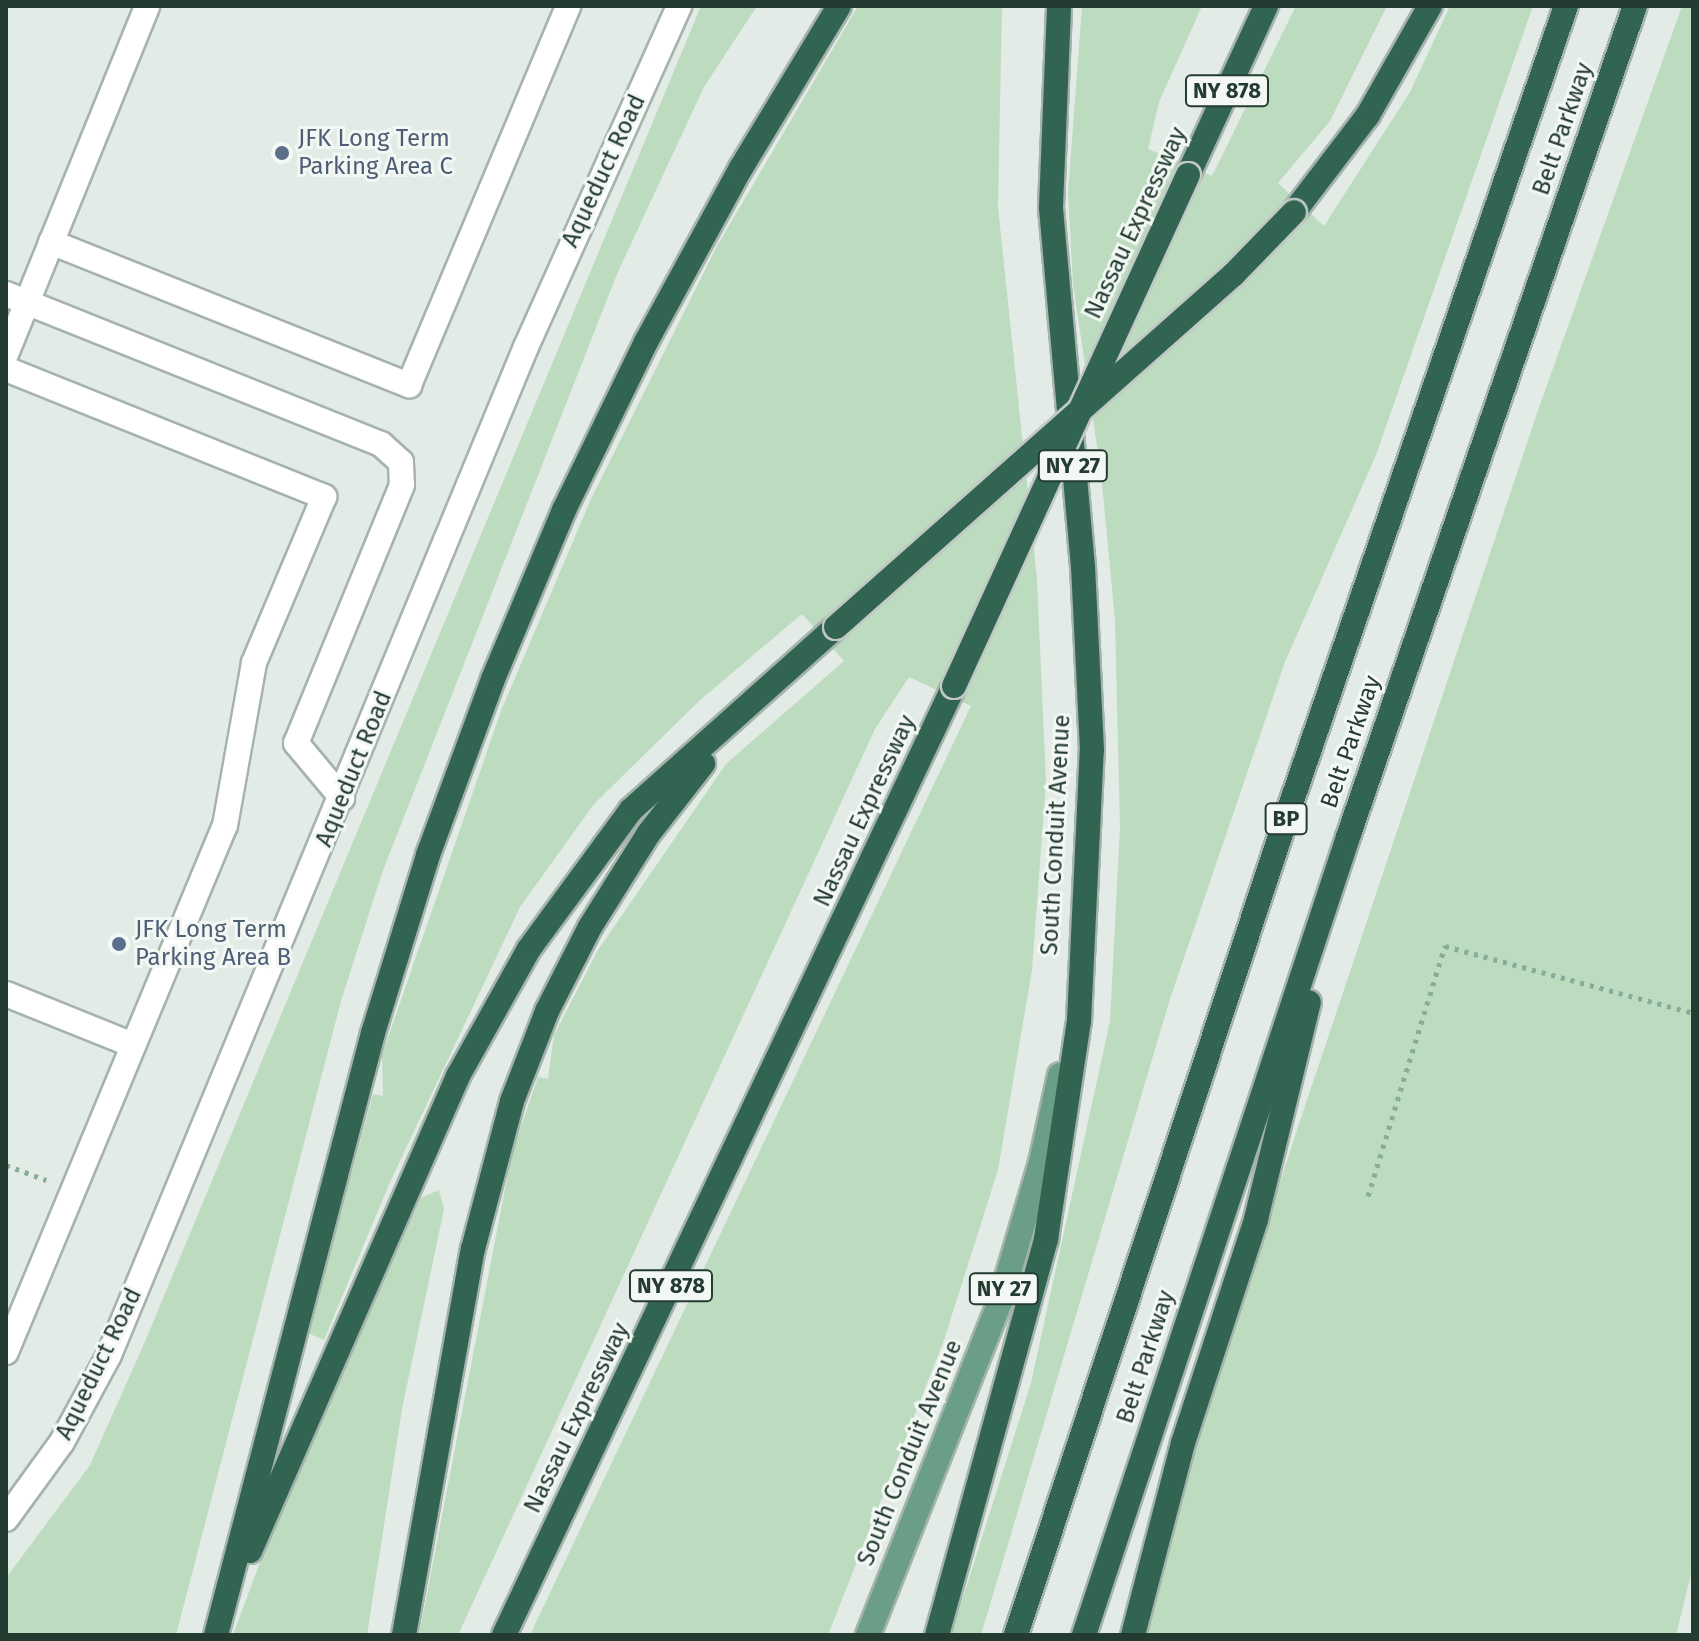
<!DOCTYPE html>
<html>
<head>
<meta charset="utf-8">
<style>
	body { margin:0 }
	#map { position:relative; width:1699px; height:1641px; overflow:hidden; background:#e2ebe6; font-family:"Fira Sans",sans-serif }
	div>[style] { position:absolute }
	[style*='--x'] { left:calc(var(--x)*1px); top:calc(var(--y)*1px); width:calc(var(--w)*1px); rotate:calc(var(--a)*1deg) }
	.green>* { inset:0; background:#bddbbf }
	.path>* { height:5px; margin-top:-2.5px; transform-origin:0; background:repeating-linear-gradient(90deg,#85ad99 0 4px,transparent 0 10px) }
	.roads { filter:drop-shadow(2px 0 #a5b3ac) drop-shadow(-2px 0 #a5b3ac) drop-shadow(0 2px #a5b3ac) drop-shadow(0 -2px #a5b3ac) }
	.minor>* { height:24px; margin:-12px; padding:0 12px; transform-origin:12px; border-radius:12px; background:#fff }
	.major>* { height:24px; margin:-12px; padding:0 12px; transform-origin:12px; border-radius:12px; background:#6a9e87 }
	.highway>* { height:24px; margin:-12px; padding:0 12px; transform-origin:12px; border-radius:12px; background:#316551 }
	.bridges { filter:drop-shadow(2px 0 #c1c8c5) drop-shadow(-2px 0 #c1c8c5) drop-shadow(0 2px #c1c8c5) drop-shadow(0 -2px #c1c8c5) }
	.highway-bridge>* { height:24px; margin:-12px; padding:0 12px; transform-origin:12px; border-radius:12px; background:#316551 }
	.dots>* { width:22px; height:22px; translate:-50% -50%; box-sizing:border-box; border:4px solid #f3f8f4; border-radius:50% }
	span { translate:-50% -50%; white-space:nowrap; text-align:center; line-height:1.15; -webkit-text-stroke:6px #f3f8f4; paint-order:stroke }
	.shield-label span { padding:2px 6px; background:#f3f8f4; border:2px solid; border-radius:6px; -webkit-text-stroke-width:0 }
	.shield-label { font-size:22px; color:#233b31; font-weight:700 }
	.street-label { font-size:24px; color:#233b31 }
	.service-label { font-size:24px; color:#4e5e75 }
	.left { translate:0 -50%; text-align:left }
	.frame { position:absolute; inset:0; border:8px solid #233b31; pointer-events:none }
</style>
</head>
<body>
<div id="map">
	<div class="green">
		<div style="clip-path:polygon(701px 6px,757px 6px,704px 87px,617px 274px,382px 873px,341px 1001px,176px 1635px,6px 1635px,6px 1578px,90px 1465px,144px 1344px)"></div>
		<div style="clip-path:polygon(858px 6px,1002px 6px,998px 207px,1037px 579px,1046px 783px,1032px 970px,998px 1170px,943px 1343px,828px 1635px,530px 1635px,971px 706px,909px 677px,875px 729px,458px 1635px,419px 1635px,512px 1153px,538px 1077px,548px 1079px,554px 1035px,598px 950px,726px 764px,844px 661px,802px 614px,699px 701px,594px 804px,520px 907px,390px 1182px,324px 1340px,308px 1333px,373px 1094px,383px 1096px,382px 1055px,501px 711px,591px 499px,717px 246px)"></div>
		<div style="clip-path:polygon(1082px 6px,1202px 6px,1159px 102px,1148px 149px,1212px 176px,1296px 6px,1387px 6px,1330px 121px,1278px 183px,1324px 226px,1410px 92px,1450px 6px,1533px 6px,1376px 455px,1285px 662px,1170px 999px,981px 1635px,951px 1635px,1031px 1383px,1110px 1021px,1120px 827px,1115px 620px,1101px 473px,1073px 284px,1068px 193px)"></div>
		<div style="clip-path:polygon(1682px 6px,1693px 6px,1693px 1566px,1676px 1635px,1145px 1635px,1168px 1531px,1296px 1133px,1535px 419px)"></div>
		<div style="clip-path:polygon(439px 1190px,444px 1209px,402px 1409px,367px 1635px,233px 1635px,266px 1546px,421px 1198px)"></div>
	</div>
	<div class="path">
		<div style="--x:6;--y:1165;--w:43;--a:20.6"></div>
		<div style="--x:1368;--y:1196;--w:262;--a:-72.9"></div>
		<div style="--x:1445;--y:946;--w:257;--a:15.1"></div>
	</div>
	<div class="roads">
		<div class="minor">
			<div style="--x:51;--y:242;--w:386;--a:21.8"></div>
			<div style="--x:409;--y:385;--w:411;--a:-67.2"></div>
			<div style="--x:6;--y:294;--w:404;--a:21.8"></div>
			<div style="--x:381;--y:444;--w:27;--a:42"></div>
			<div style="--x:401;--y:462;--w:23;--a:88"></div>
			<div style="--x:402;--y:485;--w:279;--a:112.3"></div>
			<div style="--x:296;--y:743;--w:72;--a:50.1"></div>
			<div style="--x:6;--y:354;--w:375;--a:-67.9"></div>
			<div style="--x:6;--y:369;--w:343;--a:21.9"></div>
			<div style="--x:324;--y:497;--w:180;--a:112.9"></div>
			<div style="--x:254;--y:663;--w:165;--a:100.1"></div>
			<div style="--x:225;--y:825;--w:571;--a:112.57"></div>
			<div style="--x:6;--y:994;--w:137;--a:21.9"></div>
			<div style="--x:6;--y:1519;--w:95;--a:-54"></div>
			<div style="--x:62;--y:1442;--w:99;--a:-61.6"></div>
			<div style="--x:109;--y:1355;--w:1091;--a:-67.53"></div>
			<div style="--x:526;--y:347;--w:374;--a:-65.8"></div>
		</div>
		<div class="major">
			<div style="--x:868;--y:1635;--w:358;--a:-68.4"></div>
			<div style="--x:1000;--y:1302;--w:145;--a:-73.6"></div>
			<div style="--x:1041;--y:1163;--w:90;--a:-77.8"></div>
		</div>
		<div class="highway">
			<div style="--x:1188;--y:175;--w:186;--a:-65.2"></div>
			<div style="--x:1294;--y:212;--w:122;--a:-52.7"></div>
			<div style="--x:1368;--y:115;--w:125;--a:-60.4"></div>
			<div style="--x:250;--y:1551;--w:519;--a:-66.35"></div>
			<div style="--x:458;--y:1076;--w:145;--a:-60.8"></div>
			<div style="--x:529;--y:949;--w:172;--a:-53.7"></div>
			<div style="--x:631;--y:810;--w:275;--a:-41.8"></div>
			<div style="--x:216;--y:1635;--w:622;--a:-75.38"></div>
			<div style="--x:373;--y:1033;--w:186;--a:-72.8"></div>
			<div style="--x:428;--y:855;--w:188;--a:-69.7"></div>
			<div style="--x:493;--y:679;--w:183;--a:-67.2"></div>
			<div style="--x:564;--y:510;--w:187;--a:-64"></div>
			<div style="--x:646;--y:342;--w:198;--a:-61.4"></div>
			<div style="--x:741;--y:168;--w:189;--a:-58.8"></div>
			<div style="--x:404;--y:1635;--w:392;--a:-79.9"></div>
			<div style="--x:473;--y:1249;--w:153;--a:-75.2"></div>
			<div style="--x:512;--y:1101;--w:97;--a:-68.7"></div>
			<div style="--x:547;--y:1011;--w:94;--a:-62.9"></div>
			<div style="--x:590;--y:927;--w:111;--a:-57.9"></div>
			<div style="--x:649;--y:833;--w:88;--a:-52"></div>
			<div style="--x:504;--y:1635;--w:1050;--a:-64.63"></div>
			<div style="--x:937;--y:1635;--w:411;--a:-74.6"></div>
			<div style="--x:1046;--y:1239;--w:220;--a:-81.4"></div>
			<div style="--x:1079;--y:1021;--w:271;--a:-87.3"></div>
			<div style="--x:1092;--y:750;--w:183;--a:-92.8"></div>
			<div style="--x:1083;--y:567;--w:361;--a:-95.1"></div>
			<div style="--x:1051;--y:207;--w:201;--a:-87.7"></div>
			<div style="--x:1016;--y:1635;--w:857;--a:-71.71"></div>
			<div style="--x:1285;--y:821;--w:862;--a:-70.98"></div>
			<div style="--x:1084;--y:1635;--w:841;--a:-71.69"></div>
			<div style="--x:1348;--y:837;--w:879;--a:-70.95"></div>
			<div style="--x:1133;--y:1635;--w:198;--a:-75.4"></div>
			<div style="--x:1183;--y:1443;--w:236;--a:-71.9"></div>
			<div style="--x:1256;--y:1219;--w:223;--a:-76.3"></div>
		</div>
	</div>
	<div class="bridges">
		<div class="highway-bridge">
			<div style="--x:836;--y:627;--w:532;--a:-41.57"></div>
			<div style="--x:1234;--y:274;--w:86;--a:-45.9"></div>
			<div style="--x:954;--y:686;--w:562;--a:-65.4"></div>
		</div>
	</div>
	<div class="dots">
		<div style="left:282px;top:153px;background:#5c6f8a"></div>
		<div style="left:119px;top:944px;background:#5c6f8a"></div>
	</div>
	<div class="shield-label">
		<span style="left:1227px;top:91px">NY 878</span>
		<span style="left:1073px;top:466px">NY 27</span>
		<span style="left:1286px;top:819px">BP</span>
		<span style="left:671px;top:1286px">NY 878</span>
		<span style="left:1004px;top:1289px">NY 27</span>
	</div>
	<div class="street-label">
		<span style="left:1563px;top:129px;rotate:-71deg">Belt Parkway</span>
		<span style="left:604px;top:171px;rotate:-65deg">Aqueduct Road</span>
		<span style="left:1136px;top:223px;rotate:-65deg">Nassau Expressway</span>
		<span style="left:1351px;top:742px;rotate:-71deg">Belt Parkway</span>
		<span style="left:354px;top:769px;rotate:-68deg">Aqueduct Road</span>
		<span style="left:865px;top:811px;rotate:-65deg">Nassau Expressway</span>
		<span style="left:1056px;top:835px;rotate:-87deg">South Conduit Avenue</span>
		<span style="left:1146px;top:1357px;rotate:-72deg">Belt Parkway</span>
		<span style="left:99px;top:1364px;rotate:-64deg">Aqueduct Road</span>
		<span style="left:577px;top:1418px;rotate:-64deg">Nassau Expressway</span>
		<span style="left:910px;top:1453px;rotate:-68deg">South Conduit Avenue</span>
	</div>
	<div class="service-label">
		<span class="left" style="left:298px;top:153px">JFK Long Term<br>Parking Area C</span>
		<span class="left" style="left:135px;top:944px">JFK Long Term<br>Parking Area B</span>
	</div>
	<div class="frame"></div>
</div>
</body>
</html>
